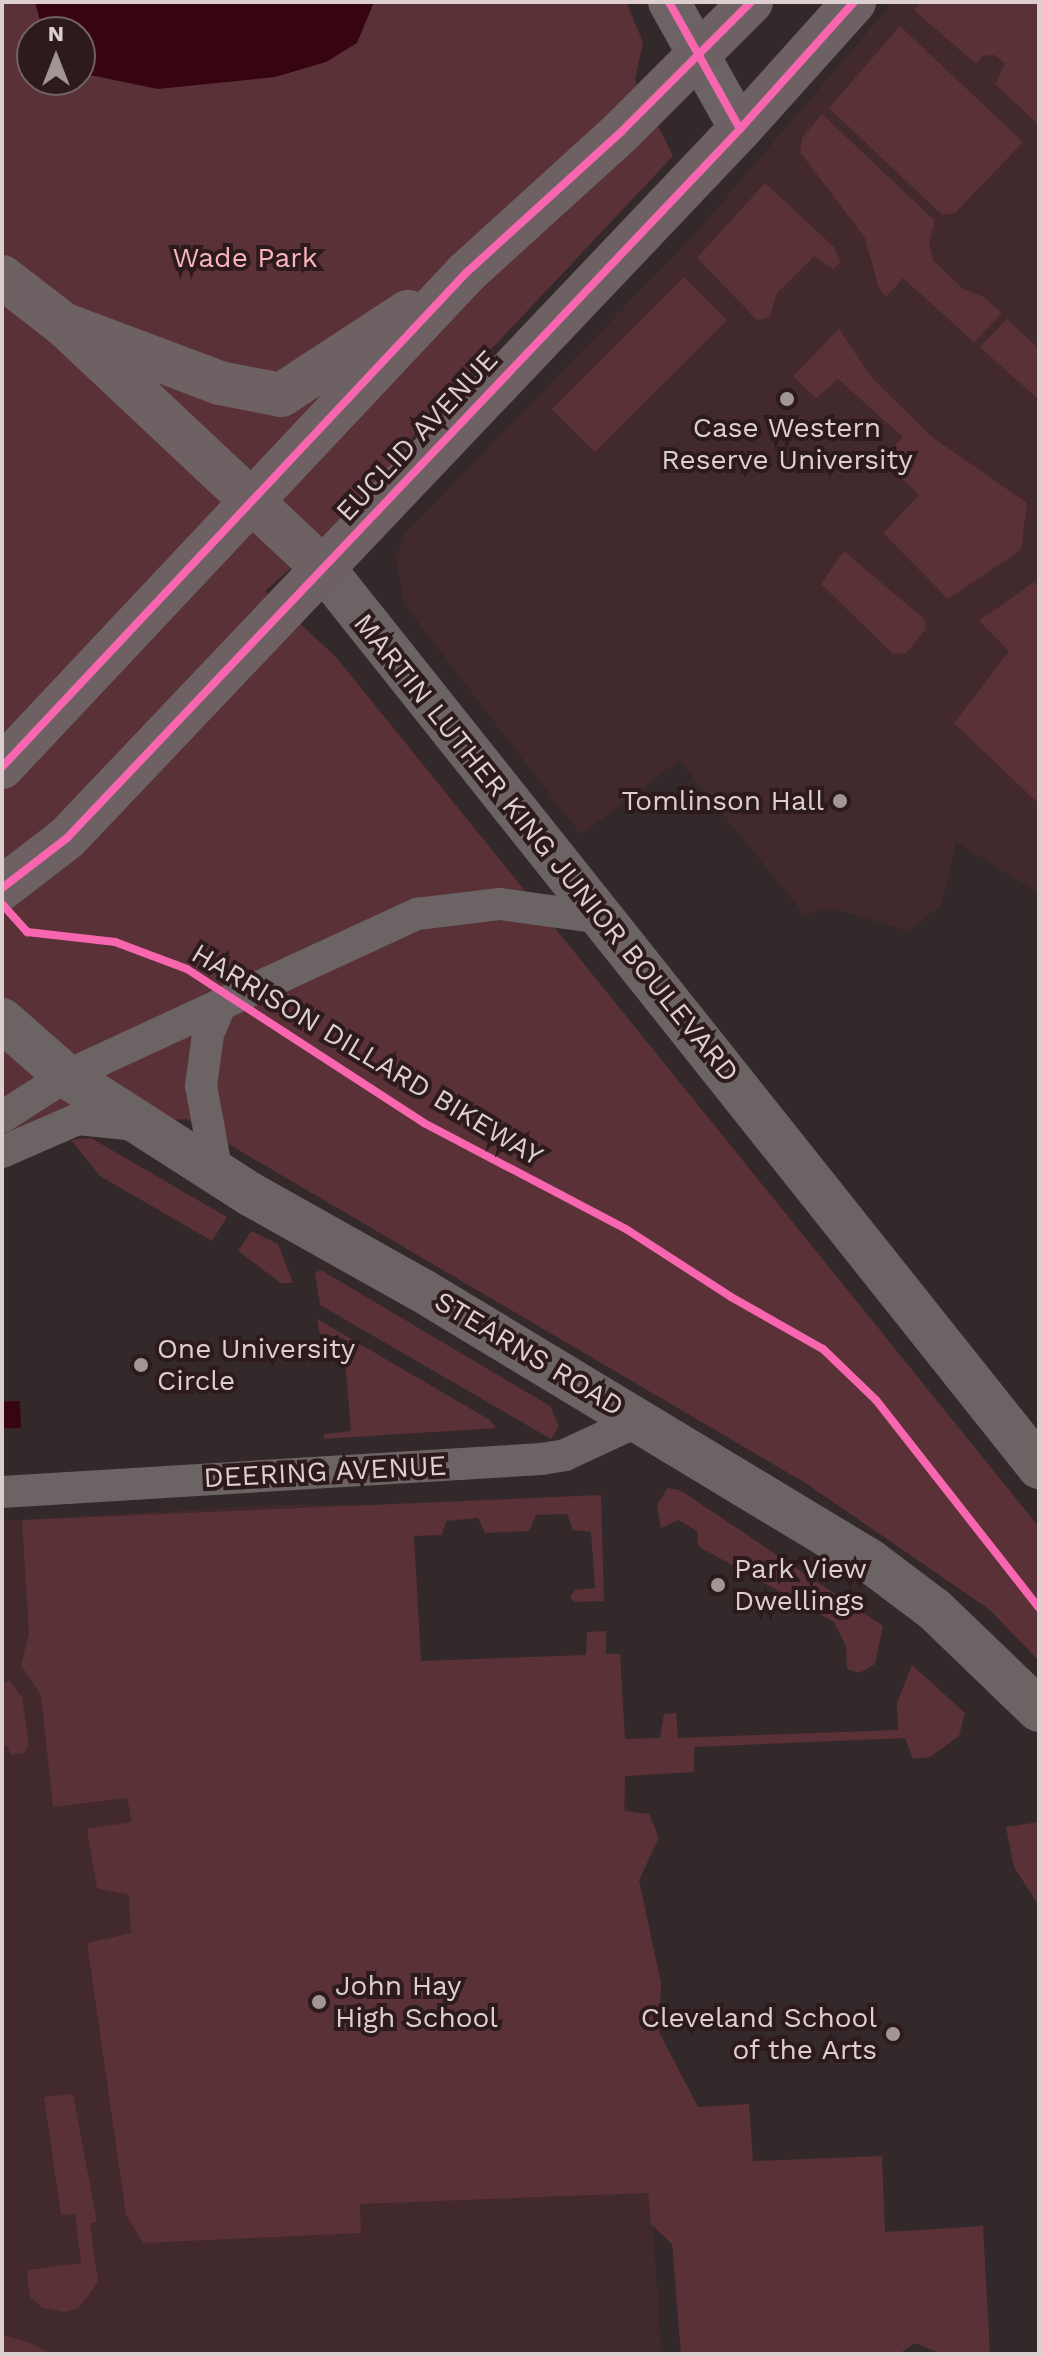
<!DOCTYPE html>
<html>
<head>
<meta charset="utf-8">
<style>
	body { margin:0 }
	#map { position:relative; width:1041px; height:2356px; overflow:hidden; background:#33282a; font-family:"Work Sans",sans-serif }
	div>[style] { position:absolute }
	[style*='--x'] { left:calc(var(--x)*1px); top:calc(var(--y)*1px); width:calc(var(--w)*1px); rotate:calc(var(--a)*1deg) }
	.built>* { inset:0; background:#42292c }
	.green>* { inset:0; background:#5a3137; transform-origin:0 0 }
	.water>* { inset:0; background:#370512; transform-origin:0 0 }
	.minor>* { height:32px; margin:-16px; padding:0 16px; transform-origin:16px; border-radius:16px; background:#6b6364 }
	.tertiary>* { height:42px; margin:-21px; padding:0 21px; transform-origin:21px; border-radius:21px; background:#6b6364 }
	.secondary>* { height:44px; margin:-22px; padding:0 22px; transform-origin:22px; border-radius:22px; background:#6b6364 }
	.primary>* { height:44px; margin:-22px; padding:0 22px; transform-origin:22px; border-radius:22px; background:#6e6163 }
	.cycleway>* { height:8px; margin:-4px; padding:0 4px; transform-origin:4px; border-radius:4px; background:#f766af }
	.dots>* { width:22px; height:22px; translate:-50% -50%; box-sizing:border-box; border:4px solid #2d1a1c; border-radius:50% }
	span { translate:-50% -50%; white-space:nowrap; text-align:center; line-height:1.15; -webkit-text-stroke:8px #2d1a1c; paint-order:stroke }
	.park-label { font-size:28px; color:#f9b5bc }
	.poi-label { font-size:28px; color:#ddcfd0 }
	.right { translate:-100% -50%; text-align:right }
	.left { translate:0 -50%; text-align:left }
	.street-label { font-size:28px; color:#ddcfd0 }
	.frame { position:absolute; inset:0; border:4px solid #ddcfd0; pointer-events:none }
	.north { position:absolute; left:16px; top:16px; width:80px; height:80px; box-sizing:border-box; background:#2d1a1c; border:2px solid #736264; border-radius:50%; rotate:0deg; font-size:22px; font-weight:700; line-height:32px; text-align:center; color:#ddcfd0 }
	.north::after { content:''; display:block; margin:auto; width:28px; height:36px; background:#a29596; clip-path:polygon(50% 0,100% 100%,50% 72%,0 100%) }
</style>
</head>
<body>
<div id="map">
	<div class="built">
		<div style="clip-path:polygon(893px 2px,1039px 2px,1039px 893px,956px 842px,941px 905px,908px 931px,832px 908px,805px 915px,679px 760px,581px 835px,404px 604px,396px 556px,405px 534px,695px 234px)"></div>
		<div style="clip-path:polygon(275px 1505px,412px 1505px,421px 1661px,586px 1655px,587px 1632px,606px 1631px,606px 1654px,620px 1654px,625px 1739px,660px 1738px,664px 1714px,676px 1713px,678px 1738px,898px 1730px,897px 1703px,912px 1665px,965px 1713px,959px 1736px,930px 1757px,913px 1759px,905px 1738px,694px 1747px,694px 1772px,625px 1776px,661px 2354px,2px 2354px,2px 1521px)"></div>
	</div>
	<div class="green">
		<div style="clip-path:polygon(evenodd,2px 2px,626px 2px,643px 42px,635px 80px,673px 156px,421px 424px,388px 476px,356px 510px,265px 591px,336px 657px,1039px 1527px,1039px 1661px,990px 1610px,807px 1484px,186px 1119px,2px 1133px,2px 2px,32px 32px,80px 32px,80px 80px,32px 80px,32px 32px)"></div>
		<div style="clip-path:polygon(921px 2px,1039px 2px,1039px 125px,995px 84px,1005px 64px,995px 55px,983px 56px,976px 64px,914px 10px)"></div>
		<div style="clip-path:polygon(900px 26px,1023px 142px,955px 213px,942px 215px,829px 108px)"></div>
		<div style="clip-path:polygon(822px 114px,935px 221px,929px 243px,933px 260px,963px 289px,984px 297px,1002px 313px,974px 342px,903px 278px,886px 297px,879px 289px,865px 238px,800px 152px,802px 138px)"></div>
		<div style="clip-path:polygon(765px 183px,834px 247px,841px 262px,833px 269px,814px 256px,777px 293px,770px 317px,757px 320px,697px 258px)"></div>
		<div style="left:684px;top:277px;width:61px;height:187px;rotate:45deg"></div>
		<div style="clip-path:polygon(1007px 319px,1039px 349px,1039px 400px,980px 347px)"></div>
		<div style="clip-path:polygon(839px 329px,871px 377px,932px 437px,1027px 503px,1021px 550px,948px 599px,883px 533px,919px 495px,881px 459px,903px 437px,838px 379px,816px 398px,793px 376px)"></div>
		<div style="clip-path:polygon(844px 551px,924px 619px,926px 629px,906px 653px,893px 654px,821px 584px)"></div>
		<div style="clip-path:polygon(1034px 582px,1039px 588px,1039px 804px,954px 723px,1009px 651px,979px 621px)"></div>
		<div style="clip-path:polygon(91px 1138px,227px 1217px,212px 1241px,100px 1176px,71px 1140px)"></div>
		<div style="clip-path:polygon(251px 1231px,278px 1244px,293px 1283px,281px 1283px,238px 1251px)"></div>
		<div style="clip-path:polygon(321px 1270px,550px 1406px,559px 1426px,551px 1439px,320px 1305px,315px 1273px)"></div>
		<div style="clip-path:polygon(317px 1319px,490px 1420px,496px 1428px,323px 1439px,325px 1434px,351px 1431px,343px 1338px,320px 1334px)"></div>
		<div style="clip-path:polygon(668px 1488px,680px 1490px,883px 1626px,875px 1664px,859px 1673px,847px 1669px,846px 1646px,834px 1622px,698px 1546px,697px 1531px,678px 1520px,661px 1528px,657px 1505px)"></div>
		<div style="clip-path:polygon(601px 1495px,604px 1601px,574px 1602px,570px 1597px,575px 1590px,595px 1588px,591px 1532px,573px 1530px,567px 1514px,536px 1515px,529px 1531px,485px 1533px,478px 1518px,446px 1521px,442px 1535px,414px 1536px,421px 1661px,586px 1655px,587px 1632px,606px 1631px,606px 1654px,620px 1654px,625px 1739px,660px 1738px,664px 1714px,676px 1713px,678px 1738px,898px 1730px,897px 1703px,912px 1665px,965px 1713px,959px 1736px,930px 1757px,913px 1759px,905px 1738px,694px 1747px,694px 1772px,625px 1776px,624px 1811px,649px 1814px,659px 1838px,639px 1880px,661px 1983px,659px 2032px,698px 2107px,749px 2104px,753px 2161px,882px 2156px,885px 2232px,983px 2226px,990px 2354px,941px 2354px,915px 2343px,899px 2354px,681px 2354px,672px 2244px,651px 2224px,648px 2193px,360px 2204px,361px 2233px,143px 2243px,126px 2215px,87px 1943px,131px 1933px,129px 1895px,97px 1888px,87px 1829px,132px 1822px,127px 1798px,53px 1807px,41px 1695px,21px 1665px,29px 1634px,22px 1520px)"></div>
		<div style="clip-path:polygon(9px 1680px,22px 1697px,29px 1745px,24px 1753px,10px 1755px,8px 1746px,2px 1747px,2px 1685px)"></div>
		<div style="clip-path:polygon(1039px 1822px,1039px 1906px,1014px 1867px,1006px 1827px)"></div>
		<div style="clip-path:polygon(73px 2094px,97px 2222px,90px 2223px,98px 2282px,79px 2308px,64px 2312px,41px 2307px,30px 2297px,27px 2277px,28px 2270px,81px 2263px,75px 2214px,61px 2215px,44px 2097px)"></div>
		<div style="clip-path:polygon(2px 2335px,30px 2343px,52px 2354px,2px 2354px)"></div>
	</div>
	<div class="water">
		<div style="clip-path:polygon(35px 2px,374px 2px,357px 43px,326px 62px,275px 77px,158px 89px,80px 73px,80px 32px,43px 32px)"></div>
		<div style="left:20px;top:1401px;width:27px;height:18px;rotate:88deg"></div>
	</div>
	<div class="minor">
		<div style="--x:2;--y:1117;--w:76;--a:-32.6"></div>
		<div style="--x:66;--y:1076;--w:387;--a:-24.8"></div>
		<div style="--x:417;--y:914;--w:84;--a:-6.9"></div>
		<div style="--x:500;--y:904;--w:102;--a:7.9"></div>
		<div style="--x:2;--y:1152;--w:83;--a:-23.5"></div>
		<div style="--x:78;--y:1119;--w:57;--a:6"></div>
		<div style="--x:217;--y:1173;--w:88;--a:-100.4"></div>
		<div style="--x:201;--y:1086;--w:52;--a:-82.3"></div>
		<div style="--x:208;--y:1034;--w:33;--a:-67"></div>
		<div style="--x:2;--y:1492;--w:540;--a:-3.5"></div>
		<div style="--x:541;--y:1459;--w:24;--a:-9"></div>
		<div style="--x:565;--y:1455;--w:83;--a:-25"></div>
	</div>
	<div class="tertiary">
		<div style="--x:669;--y:2;--w:145;--a:60.8"></div>
	</div>
	<div class="secondary">
		<div style="--x:324;--y:569;--w:1148;--a:51.47"></div>
		<div style="--x:2;--y:1020;--w:85;--a:41.2"></div>
		<div style="--x:66;--y:1076;--w:219;--a:32.7"></div>
		<div style="--x:250;--y:1194;--w:198;--a:29.3"></div>
		<div style="--x:423;--y:1291;--w:522;--a:31.13"></div>
		<div style="--x:870;--y:1561;--w:81;--a:37"></div>
		<div style="--x:935;--y:1610;--w:144;--a:43.9"></div>
	</div>
	<div class="primary">
		<div style="--x:2;--y:277;--w:77;--a:37.6"></div>
		<div style="--x:63;--y:324;--w:358;--a:43.2"></div>
		<div style="--x:63;--y:324;--w:168;--a:20.6"></div>
		<div style="--x:220;--y:383;--w:62;--a:11.1"></div>
		<div style="--x:281;--y:395;--w:152;--a:-33.2"></div>
		<div style="--x:2;--y:767;--w:678;--a:-46.79"></div>
		<div style="--x:466;--y:273;--w:210;--a:-42.3"></div>
		<div style="--x:621;--y:132;--w:184;--a:-45"></div>
		<div style="--x:2;--y:888;--w:82;--a:-37.6"></div>
		<div style="--x:67;--y:838;--w:978;--a:-46.49"></div>
		<div style="--x:740;--y:129;--w:171;--a:-48.1"></div>
	</div>
	<div class="cycleway">
		<div style="--x:669;--y:2;--w:145;--a:60.8"></div>
		<div style="--x:2;--y:767;--w:678;--a:-46.79"></div>
		<div style="--x:466;--y:273;--w:210;--a:-42.3"></div>
		<div style="--x:621;--y:132;--w:184;--a:-45"></div>
		<div style="--x:2;--y:888;--w:82;--a:-37.6"></div>
		<div style="--x:67;--y:838;--w:978;--a:-46.49"></div>
		<div style="--x:740;--y:129;--w:171;--a:-48.1"></div>
		<div style="--x:2;--y:904;--w:38;--a:48"></div>
		<div style="--x:27;--y:932;--w:89;--a:6.5"></div>
		<div style="--x:115;--y:942;--w:77;--a:20.6"></div>
		<div style="--x:187;--y:969;--w:283;--a:33"></div>
		<div style="--x:424;--y:1123;--w:228;--a:27.7"></div>
		<div style="--x:626;--y:1229;--w:125;--a:32.9"></div>
		<div style="--x:731;--y:1297;--w:106;--a:29.5"></div>
		<div style="--x:823;--y:1349;--w:74;--a:43.9"></div>
		<div style="--x:876;--y:1400;--w:264;--a:51.9"></div>
	</div>
	<div class="dots">
		<div style="left:787px;top:399px;background:#a29596"></div>
		<div style="left:840px;top:801px;background:#a29596"></div>
		<div style="left:141px;top:1365px;background:#a29596"></div>
		<div style="left:718px;top:1585px;background:#a29596"></div>
		<div style="left:319px;top:2002px;background:#a29596"></div>
		<div style="left:893px;top:2034px;background:#a29596"></div>
	</div>
	<div class="park-label">
		<span style="left:245px;top:258px">Wade Park</span>
	</div>
	<div class="poi-label">
		<span style="left:787px;top:444px">Case Western<br>Reserve University</span>
		<span class="right" style="left:824px;top:801px">Tomlinson Hall</span>
		<span class="left" style="left:157px;top:1365px">One University<br>Circle</span>
		<span class="left" style="left:734px;top:1585px">Park View<br>Dwellings</span>
		<span class="left" style="left:335px;top:2002px">John Hay<br>High School</span>
		<span class="right" style="left:877px;top:2034px">Cleveland School<br>of the Arts</span>
	</div>
	<div class="street-label">
		<span style="left:417px;top:436px;rotate:-47deg">EUCLID AVENUE</span>
		<span style="left:546px;top:848px;rotate:51deg">MARTIN LUTHER KING JUNIOR BOULEVARD</span>
		<span style="left:367px;top:1055px;rotate:31deg">HARRISON DILLARD BIKEWAY</span>
		<span style="left:529px;top:1354px;rotate:31deg">STEARNS ROAD</span>
		<span style="left:325px;top:1472px;rotate:-3deg">DEERING AVENUE</span>
	</div>
	<div class="frame"></div>
	<div class="north">N</div>
</div>
</body>
</html>
